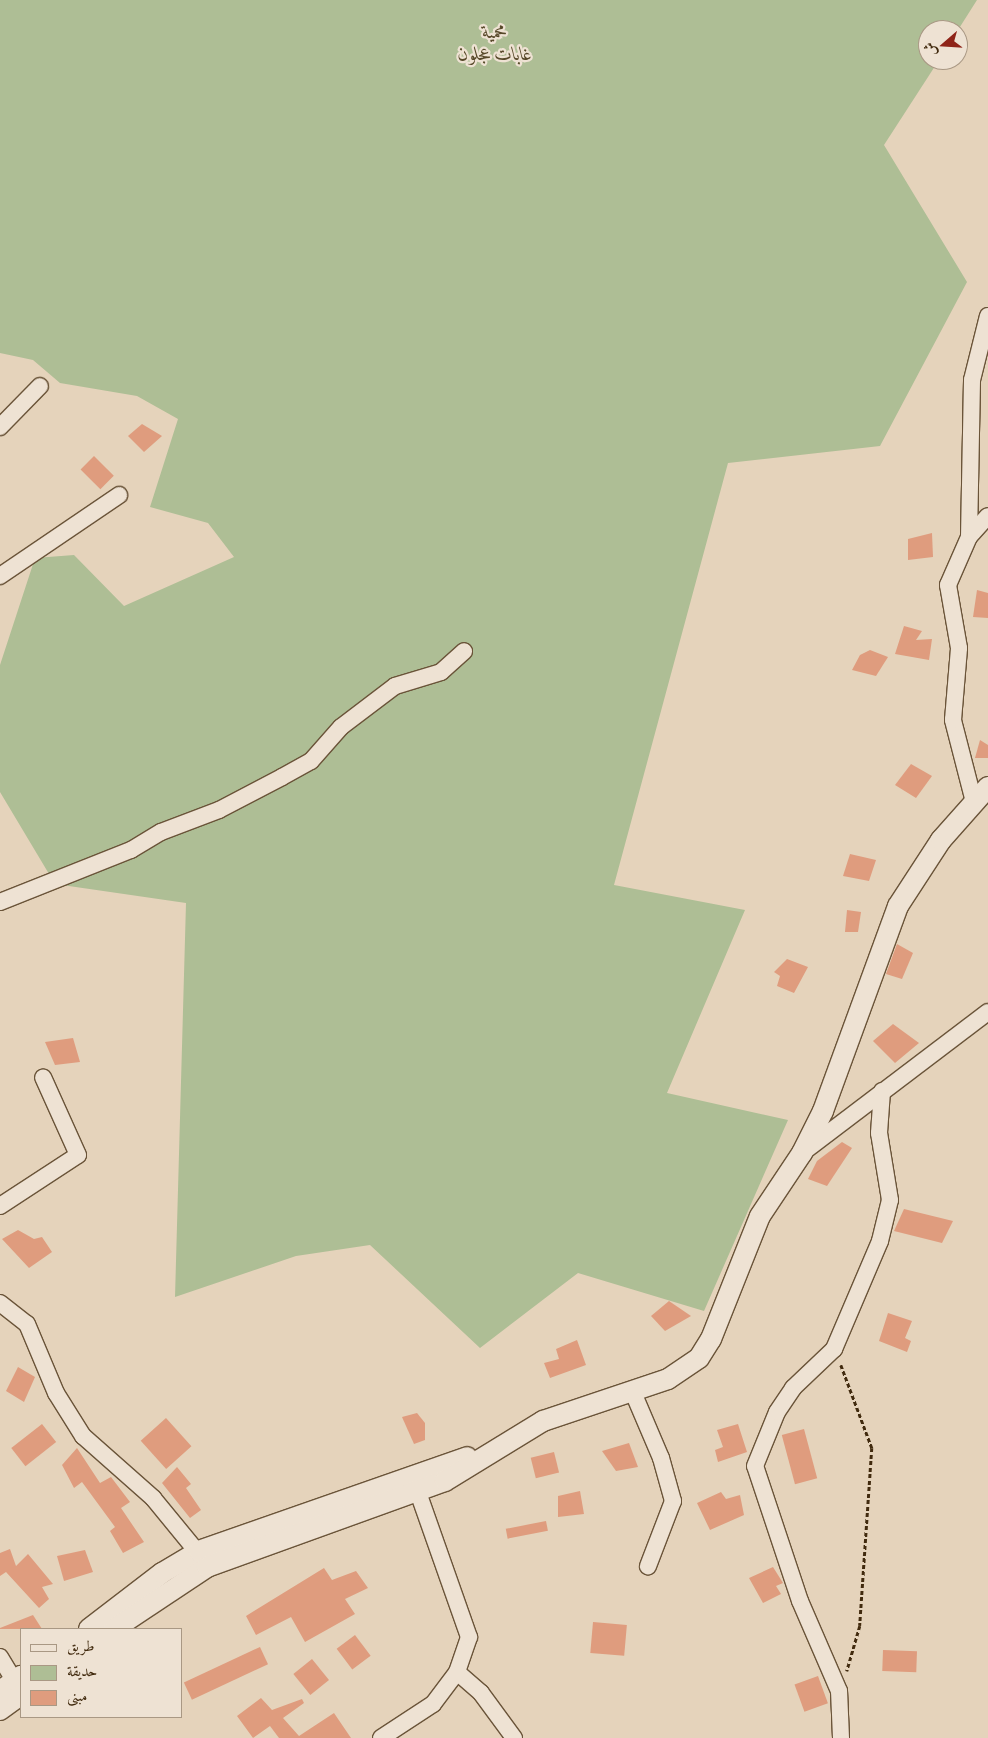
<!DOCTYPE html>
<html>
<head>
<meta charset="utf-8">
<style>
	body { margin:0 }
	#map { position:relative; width:988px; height:1738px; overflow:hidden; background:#e5d3bb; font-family:"EB Garamond",Amiri,serif }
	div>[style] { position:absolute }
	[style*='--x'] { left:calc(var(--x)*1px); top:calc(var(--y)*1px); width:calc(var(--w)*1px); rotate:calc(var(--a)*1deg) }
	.green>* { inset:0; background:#aebe95 }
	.building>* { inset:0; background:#df9c7e; transform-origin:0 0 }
	.path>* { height:2.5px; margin-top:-1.25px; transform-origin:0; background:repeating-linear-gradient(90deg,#412a0e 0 4px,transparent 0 6.5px) }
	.roads { filter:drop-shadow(1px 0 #6a5439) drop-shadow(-1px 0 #6a5439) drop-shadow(0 1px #6a5439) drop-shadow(0 -1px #6a5439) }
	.minor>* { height:16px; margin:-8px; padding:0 8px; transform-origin:8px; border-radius:8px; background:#eee2d3 }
	.tertiary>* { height:20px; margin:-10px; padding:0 10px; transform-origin:10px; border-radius:10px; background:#eee2d3 }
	span { translate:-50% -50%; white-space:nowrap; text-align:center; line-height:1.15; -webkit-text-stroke:4.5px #eee2d3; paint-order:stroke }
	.park-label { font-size:19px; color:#574829; font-style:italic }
	.legend { position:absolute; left:20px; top:1628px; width:162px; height:90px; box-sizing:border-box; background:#eee2d3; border:1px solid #a99884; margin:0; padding:6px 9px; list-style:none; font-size:15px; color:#412a0e }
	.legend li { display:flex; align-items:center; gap:10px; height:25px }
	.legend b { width:25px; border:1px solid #a99884 }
	.north { position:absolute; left:918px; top:20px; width:50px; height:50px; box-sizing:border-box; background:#eee2d3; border:1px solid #a99884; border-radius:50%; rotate:251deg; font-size:14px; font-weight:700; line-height:20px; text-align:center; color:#412a0e }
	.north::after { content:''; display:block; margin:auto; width:18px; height:22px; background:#8f2418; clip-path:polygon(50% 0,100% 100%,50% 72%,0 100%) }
</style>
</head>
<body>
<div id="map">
	<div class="green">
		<div style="clip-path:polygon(0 0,977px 0,958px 30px,928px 30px,928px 60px,939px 60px,884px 145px,967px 282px,880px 446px,728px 463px,614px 885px,745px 910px,667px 1093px,788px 1120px,704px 1311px,578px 1273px,480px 1348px,370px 1245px,296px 1256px,175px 1297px,186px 903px,55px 884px,0 792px,0 665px,35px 558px,74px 555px,124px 606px,234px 557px,208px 523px,150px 507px,178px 419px,137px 396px,60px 383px,33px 360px,0 353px)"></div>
	</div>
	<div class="building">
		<div style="clip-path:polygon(142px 424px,162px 436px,144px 452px,128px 436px)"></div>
		<div style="left:94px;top:456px;width:28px;height:19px;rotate:45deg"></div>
		<div style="clip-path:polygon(932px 533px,933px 557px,908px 560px,908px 539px)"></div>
		<div style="clip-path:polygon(977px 590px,988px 593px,988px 618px,973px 617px)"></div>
		<div style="clip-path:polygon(904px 626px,922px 631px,916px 640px,932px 639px,929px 660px,895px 654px)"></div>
		<div style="clip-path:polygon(870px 650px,888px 657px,876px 676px,852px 670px,860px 655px)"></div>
		<div style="clip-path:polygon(980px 740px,988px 745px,988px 758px,975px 758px)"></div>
		<div style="clip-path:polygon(911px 764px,932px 776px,916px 798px,895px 785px)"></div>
		<div style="clip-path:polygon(850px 854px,876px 860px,869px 881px,843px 876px)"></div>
		<div style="clip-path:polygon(847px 910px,861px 912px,858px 932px,845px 932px)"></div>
		<div style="clip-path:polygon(897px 944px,913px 953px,902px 979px,886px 974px)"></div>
		<div style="clip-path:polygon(787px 959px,808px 967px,794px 993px,777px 986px,780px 976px,774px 972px)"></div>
		<div style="clip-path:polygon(893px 1024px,919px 1043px,895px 1063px,873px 1041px)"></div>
		<div style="clip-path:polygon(73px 1038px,80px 1062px,55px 1065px,45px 1042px)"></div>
		<div style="clip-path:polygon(842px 1142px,852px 1148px,827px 1186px,808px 1179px,817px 1161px)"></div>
		<div style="clip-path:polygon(904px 1209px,953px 1221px,942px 1243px,894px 1231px)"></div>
		<div style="clip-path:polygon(18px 1230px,34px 1239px,42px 1237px,52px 1252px,29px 1268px,2px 1239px)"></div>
		<div style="clip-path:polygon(669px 1301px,691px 1316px,665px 1331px,651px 1316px)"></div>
		<div style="clip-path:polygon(888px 1313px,912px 1321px,905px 1338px,911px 1341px,907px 1352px,879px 1341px)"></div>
		<div style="clip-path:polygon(577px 1340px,586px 1365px,550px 1378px,544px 1363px,559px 1359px,556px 1349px)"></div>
		<div style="clip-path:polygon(18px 1367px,35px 1377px,24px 1402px,6px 1391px)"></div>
		<div style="clip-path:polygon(417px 1413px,425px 1423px,425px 1440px,414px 1444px,402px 1417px)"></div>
		<div style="left:166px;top:1418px;width:38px;height:34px;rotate:48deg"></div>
		<div style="left:42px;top:1424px;width:23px;height:39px;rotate:52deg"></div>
		<div style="clip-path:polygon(738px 1424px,747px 1452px,718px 1462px,715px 1450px,723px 1447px,717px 1430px)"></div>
		<div style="left:804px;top:1429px;width:51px;height:23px;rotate:75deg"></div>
		<div style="clip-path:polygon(629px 1443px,638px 1467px,616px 1471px,602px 1451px)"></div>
		<div style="clip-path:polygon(77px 1448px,100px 1483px,111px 1477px,130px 1502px,121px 1508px,144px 1542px,123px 1553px,110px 1531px,115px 1527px,82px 1482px,74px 1488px,62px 1465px)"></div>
		<div style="left:554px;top:1452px;width:21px;height:24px;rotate:76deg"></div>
		<div style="clip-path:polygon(177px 1467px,191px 1484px,186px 1488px,201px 1510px,190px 1518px,162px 1483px)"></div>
		<div style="clip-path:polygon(580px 1491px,584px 1514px,558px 1517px,558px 1496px)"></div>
		<div style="clip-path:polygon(721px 1492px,726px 1499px,740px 1495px,744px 1515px,710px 1530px,697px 1503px)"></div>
		<div style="left:546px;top:1521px;width:10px;height:41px;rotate:79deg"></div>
		<div style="clip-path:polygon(10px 1549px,16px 1566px,28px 1554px,53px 1584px,42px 1587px,49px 1599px,39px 1608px,6px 1572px,0 1576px,0 1553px)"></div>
		<div style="clip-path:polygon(85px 1550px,93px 1572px,64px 1581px,57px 1556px)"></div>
		<div style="clip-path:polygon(773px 1567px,783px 1583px,776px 1586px,781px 1594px,763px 1603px,749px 1578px)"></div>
		<div style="clip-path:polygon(324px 1568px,332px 1580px,356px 1571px,368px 1588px,345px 1599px,355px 1614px,305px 1642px,291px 1617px,256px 1635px,246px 1616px)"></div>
		<div style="clip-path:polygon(33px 1615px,42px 1629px,0 1629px,0 1628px)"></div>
		<div style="left:593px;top:1622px;width:34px;height:31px;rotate:5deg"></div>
		<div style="left:355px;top:1635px;width:26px;height:23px;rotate:53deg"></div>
		<div style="left:260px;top:1647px;width:19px;height:84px;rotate:65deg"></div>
		<div style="left:883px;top:1650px;width:34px;height:21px;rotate:2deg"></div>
		<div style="left:312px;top:1659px;width:27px;height:24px;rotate:51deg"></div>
		<div style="left:818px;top:1676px;width:29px;height:25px;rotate:70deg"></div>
		<div style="clip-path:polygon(261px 1698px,272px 1710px,302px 1699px,304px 1703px,283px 1718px,299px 1736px,334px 1713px,351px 1738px,279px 1738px,270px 1726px,253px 1738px,237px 1716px)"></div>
	</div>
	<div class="path">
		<div style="--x:841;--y:1365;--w:89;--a:69.5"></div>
		<div style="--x:872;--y:1448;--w:178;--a:93.9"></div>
		<div style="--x:860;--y:1626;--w:47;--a:106.1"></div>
	</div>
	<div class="roads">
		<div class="minor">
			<div style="--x:0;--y:427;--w:57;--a:-45.7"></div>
			<div style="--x:969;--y:537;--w:157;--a:-88.9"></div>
			<div style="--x:972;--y:380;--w:66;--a:-76"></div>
			<div style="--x:0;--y:576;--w:144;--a:-34.2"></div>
			<div style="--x:974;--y:802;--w:85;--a:-104.4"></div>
			<div style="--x:953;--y:720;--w:72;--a:-85.2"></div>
			<div style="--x:959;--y:648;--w:64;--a:-99.9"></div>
			<div style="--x:948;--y:585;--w:52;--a:-66.4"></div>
			<div style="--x:969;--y:537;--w:28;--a:-48"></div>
			<div style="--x:0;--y:902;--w:141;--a:-21.7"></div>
			<div style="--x:131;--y:850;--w:35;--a:-31"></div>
			<div style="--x:161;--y:832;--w:62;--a:-20.8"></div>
			<div style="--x:219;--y:810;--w:71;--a:-27.6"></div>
			<div style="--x:282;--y:777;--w:33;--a:-29"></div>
			<div style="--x:311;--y:761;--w:45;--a:-48.6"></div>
			<div style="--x:341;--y:727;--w:68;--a:-37.2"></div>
			<div style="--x:395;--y:686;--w:48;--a:-16.9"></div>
			<div style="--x:441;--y:672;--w:31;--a:-42"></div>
			<div style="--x:802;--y:1153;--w:233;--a:-37.2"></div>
			<div style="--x:0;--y:1206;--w:93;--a:-33.2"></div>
			<div style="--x:78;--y:1155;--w:85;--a:-114.2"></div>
			<div style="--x:0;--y:1303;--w:34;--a:38"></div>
			<div style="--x:27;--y:1324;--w:75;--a:67.2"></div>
			<div style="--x:56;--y:1393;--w:51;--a:57.9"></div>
			<div style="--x:83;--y:1436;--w:94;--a:41.5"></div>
			<div style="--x:153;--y:1498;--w:80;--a:50.6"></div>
			<div style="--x:632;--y:1390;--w:74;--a:66.9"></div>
			<div style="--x:661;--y:1458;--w:45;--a:74.4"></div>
			<div style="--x:673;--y:1501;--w:70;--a:111"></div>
			<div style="--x:0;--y:1657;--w:39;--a:59"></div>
			<div style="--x:457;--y:1672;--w:32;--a:41"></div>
			<div style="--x:481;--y:1693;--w:56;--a:53.7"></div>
			<div style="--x:381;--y:1738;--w:62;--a:-33.2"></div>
			<div style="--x:433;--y:1704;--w:40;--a:-53"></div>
			<div style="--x:457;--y:1672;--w:37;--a:-71"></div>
			<div style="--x:469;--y:1637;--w:165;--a:-109.4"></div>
			<div style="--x:841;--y:1738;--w:47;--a:-92.4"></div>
			<div style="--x:839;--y:1691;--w:98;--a:-113.4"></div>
			<div style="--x:800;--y:1601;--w:142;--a:-108.4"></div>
			<div style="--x:755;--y:1466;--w:58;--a:-67.8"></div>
			<div style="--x:777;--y:1412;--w:29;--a:-56"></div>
			<div style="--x:793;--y:1388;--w:57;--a:-43.6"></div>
			<div style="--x:834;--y:1349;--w:117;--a:-66.9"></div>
			<div style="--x:880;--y:1241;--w:42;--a:-76.3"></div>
			<div style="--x:890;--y:1200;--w:68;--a:-99.3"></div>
			<div style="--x:879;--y:1133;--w:42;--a:-85.9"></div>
		</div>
		<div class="tertiary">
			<div style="--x:89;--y:1629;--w:92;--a:-37.5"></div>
			<div style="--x:162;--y:1573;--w:43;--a:-30.7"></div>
			<div style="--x:199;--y:1551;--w:284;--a:-19.3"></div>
			<div style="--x:114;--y:1629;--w:112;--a:-33.7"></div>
			<div style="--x:207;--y:1567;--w:253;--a:-19.9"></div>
			<div style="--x:445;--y:1481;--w:115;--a:-31.5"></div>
			<div style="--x:543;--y:1421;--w:132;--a:-18.6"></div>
			<div style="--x:668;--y:1379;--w:37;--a:-34"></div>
			<div style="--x:699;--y:1358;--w:22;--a:-58"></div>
			<div style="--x:711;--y:1339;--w:132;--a:-68.3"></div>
			<div style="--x:760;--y:1216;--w:76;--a:-56.3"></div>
			<div style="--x:802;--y:1153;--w:47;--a:-63.4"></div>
			<div style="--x:823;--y:1111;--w:218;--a:-69.9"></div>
			<div style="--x:898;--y:906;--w:79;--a:-56.9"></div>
			<div style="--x:941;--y:840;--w:71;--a:-48.4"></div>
			<div style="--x:0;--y:1691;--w:26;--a:-36"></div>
			<div style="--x:0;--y:1710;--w:26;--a:-36"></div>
		</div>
	</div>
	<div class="park-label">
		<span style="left:495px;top:43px">محمية<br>غابات عجلون</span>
	</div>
	<ul class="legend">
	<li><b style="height:6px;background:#eee2d3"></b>طريق</li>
	<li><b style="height:14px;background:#aebe95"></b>حديقة</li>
	<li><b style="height:14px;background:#df9c7e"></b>مبنى</li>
	</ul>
	<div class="north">ش</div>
</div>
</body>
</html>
